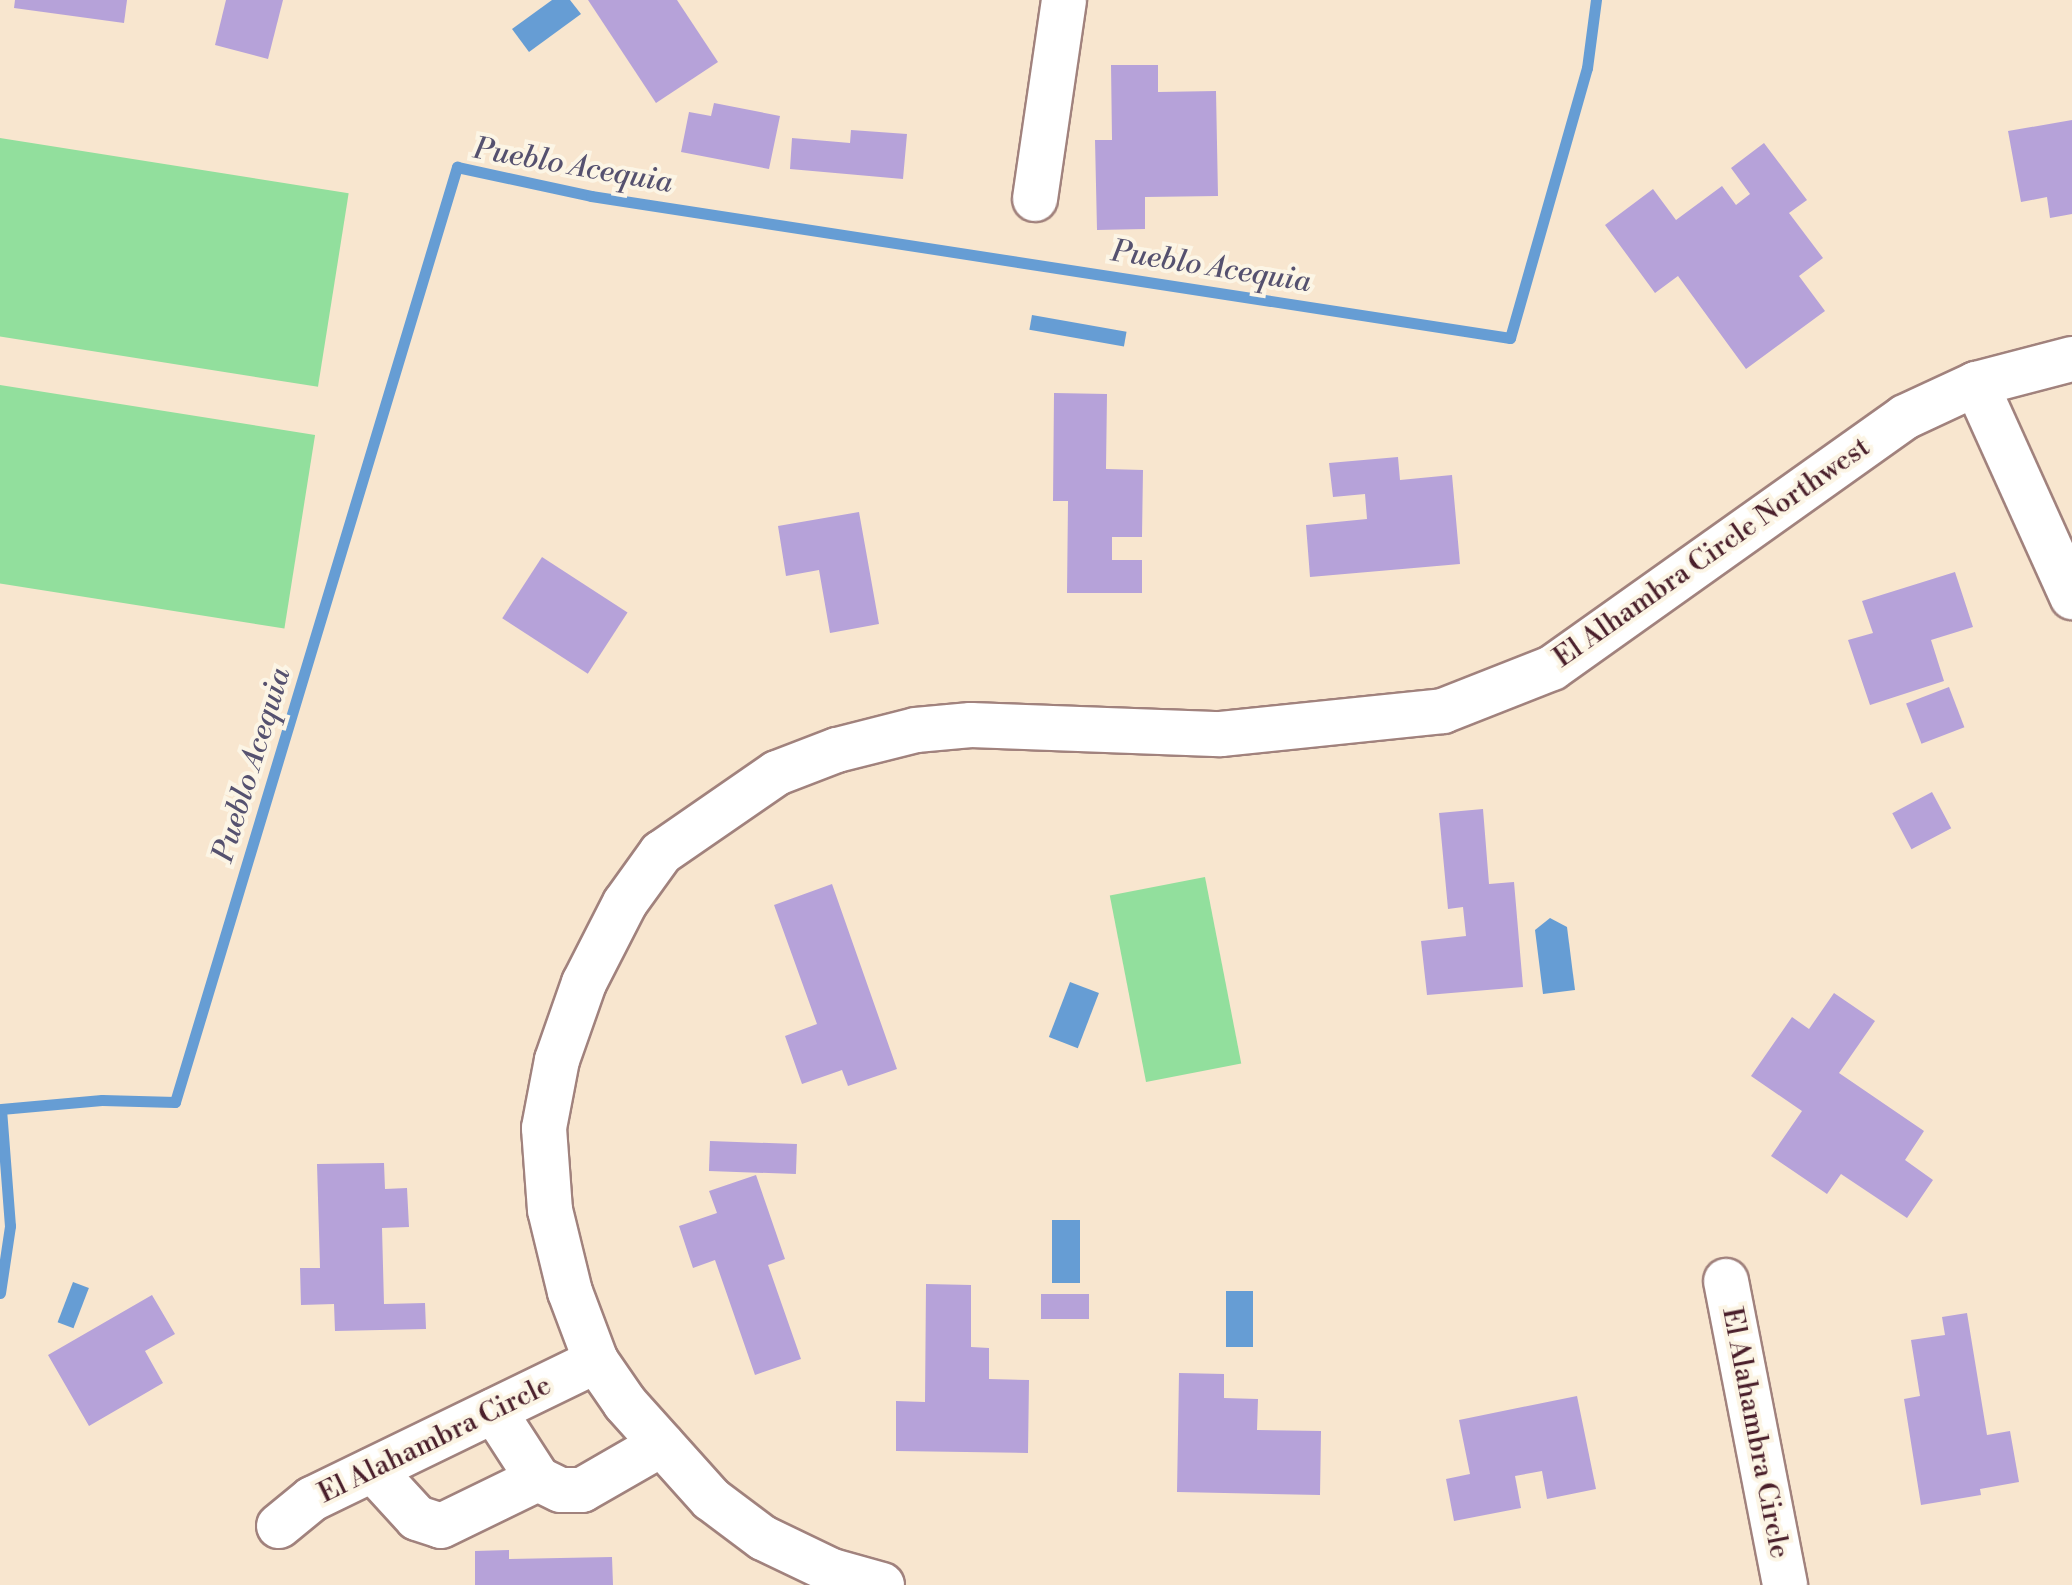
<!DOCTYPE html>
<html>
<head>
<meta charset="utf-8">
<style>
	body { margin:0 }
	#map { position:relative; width:2072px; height:1585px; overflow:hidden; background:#f8e6cf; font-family:"Libre Bodoni",serif }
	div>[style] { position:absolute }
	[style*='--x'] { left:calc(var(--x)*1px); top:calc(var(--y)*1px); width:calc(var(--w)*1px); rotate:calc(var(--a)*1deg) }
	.green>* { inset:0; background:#92df9d; transform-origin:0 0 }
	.water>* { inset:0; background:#669dd4; transform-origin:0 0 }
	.stream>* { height:11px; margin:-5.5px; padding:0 5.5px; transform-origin:5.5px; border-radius:5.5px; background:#669dd4 }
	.building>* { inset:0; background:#b6a2d9; transform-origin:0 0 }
	.roads { filter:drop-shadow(2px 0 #a1827d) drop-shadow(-2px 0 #a1827d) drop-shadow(0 2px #a1827d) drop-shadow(0 -2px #a1827d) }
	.minor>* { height:44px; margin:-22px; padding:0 22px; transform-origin:22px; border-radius:22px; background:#fff }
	span { translate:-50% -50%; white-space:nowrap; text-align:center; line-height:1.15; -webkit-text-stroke:8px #fcf5e5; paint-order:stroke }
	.street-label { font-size:28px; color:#4a1f2b }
	.water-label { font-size:30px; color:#55516f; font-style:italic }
</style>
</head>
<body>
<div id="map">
	<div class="green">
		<div style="left:0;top:138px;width:353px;height:196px;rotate:9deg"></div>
		<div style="left:0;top:385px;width:319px;height:196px;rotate:9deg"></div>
		<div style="left:1205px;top:877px;width:190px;height:97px;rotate:79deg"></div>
	</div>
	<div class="water">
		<div style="clip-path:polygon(552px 0,570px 0,581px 14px,529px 52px,512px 29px)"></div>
		<div style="left:1032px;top:315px;width:96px;height:15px;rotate:10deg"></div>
		<div style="clip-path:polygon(1550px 918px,1567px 927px,1575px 990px,1543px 994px,1535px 930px)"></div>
		<div style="left:1070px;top:982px;width:31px;height:59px;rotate:21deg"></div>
		<div style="left:1052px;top:1220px;width:28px;height:63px"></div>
		<div style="left:73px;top:1282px;width:17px;height:43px;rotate:21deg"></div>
		<div style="left:1226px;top:1291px;width:27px;height:56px"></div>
	</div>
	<div class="stream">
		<div style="--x:0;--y:1293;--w:68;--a:-81.5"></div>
		<div style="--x:10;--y:1226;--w:117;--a:-94.4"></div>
		<div style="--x:1;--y:1109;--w:101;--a:-5.1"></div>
		<div style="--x:102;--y:1100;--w:73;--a:1.6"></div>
		<div style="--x:175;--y:1102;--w:977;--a:-73.22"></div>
		<div style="--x:457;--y:167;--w:137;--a:12.2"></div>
		<div style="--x:591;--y:196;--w:930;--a:8.78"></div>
		<div style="--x:1510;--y:338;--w:281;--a:-74.1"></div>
		<div style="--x:1587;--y:68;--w:69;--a:-82.5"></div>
	</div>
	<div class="building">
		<div style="clip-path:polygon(15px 0,127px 0,124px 23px,14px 8px)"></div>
		<div style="clip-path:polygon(226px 0,283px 0,268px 59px,215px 45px)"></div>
		<div style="clip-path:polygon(588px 0,677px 0,718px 62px,656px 103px)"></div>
		<div style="clip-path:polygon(1111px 65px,1158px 65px,1158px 92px,1216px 91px,1218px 196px,1145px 197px,1145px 229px,1097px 230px,1095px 140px,1112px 140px)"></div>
		<div style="clip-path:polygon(714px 103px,780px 116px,769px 169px,681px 152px,689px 112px,711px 116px)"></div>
		<div style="clip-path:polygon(2072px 120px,2072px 214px,2050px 218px,2047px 197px,2021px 202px,2008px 131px)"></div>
		<div style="clip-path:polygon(851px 130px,907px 134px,903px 179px,790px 169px,792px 138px,850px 143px)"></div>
		<div style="clip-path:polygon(1764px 143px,1807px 200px,1789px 213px,1823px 258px,1799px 276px,1825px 311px,1746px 369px,1678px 276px,1655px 293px,1605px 225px,1653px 189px,1676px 220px,1722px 186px,1736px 205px,1750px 194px,1731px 168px)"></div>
		<div style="clip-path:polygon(1054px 393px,1107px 394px,1106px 469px,1143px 470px,1142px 537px,1112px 537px,1112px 560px,1142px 560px,1142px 593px,1067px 593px,1068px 501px,1053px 501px)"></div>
		<div style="clip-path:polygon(1398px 457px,1400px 480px,1452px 475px,1460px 564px,1310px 577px,1306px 525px,1367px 519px,1365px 494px,1333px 497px,1329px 463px)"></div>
		<div style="clip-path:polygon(859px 512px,879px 624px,830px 633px,819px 570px,786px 576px,778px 526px)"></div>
		<div style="left:542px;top:557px;width:102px;height:73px;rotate:33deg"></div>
		<div style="clip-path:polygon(1955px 572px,1973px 627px,1931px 640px,1944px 681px,1870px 705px,1848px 640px,1873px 633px,1862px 601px)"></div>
		<div style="left:1949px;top:687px;width:43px;height:46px;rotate:69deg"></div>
		<div style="left:1932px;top:792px;width:41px;height:45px;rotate:62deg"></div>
		<div style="clip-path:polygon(1483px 809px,1489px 884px,1514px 882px,1523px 987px,1427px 995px,1421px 941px,1466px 936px,1463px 907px,1448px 909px,1439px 813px)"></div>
		<div style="clip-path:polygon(832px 884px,897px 1069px,848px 1086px,842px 1070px,802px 1084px,785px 1036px,817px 1024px,774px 905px)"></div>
		<div style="clip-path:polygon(1834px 993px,1875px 1021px,1839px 1073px,1924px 1131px,1905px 1160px,1933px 1180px,1907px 1218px,1841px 1174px,1827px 1194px,1771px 1156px,1802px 1111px,1751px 1076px,1792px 1017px,1809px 1029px)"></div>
		<div style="left:710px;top:1141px;width:87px;height:30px;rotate:2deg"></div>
		<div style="clip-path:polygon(384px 1163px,385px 1189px,407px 1188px,409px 1227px,382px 1228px,384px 1304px,425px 1303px,426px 1329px,335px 1331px,334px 1304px,301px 1305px,300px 1268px,320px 1268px,317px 1164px)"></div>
		<div style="clip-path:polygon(756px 1175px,785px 1259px,768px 1265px,801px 1359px,755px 1375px,715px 1260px,693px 1268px,679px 1226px,717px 1213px,709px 1191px)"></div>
		<div style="clip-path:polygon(926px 1284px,971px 1285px,971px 1347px,989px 1348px,989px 1379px,1029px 1380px,1028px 1453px,896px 1451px,896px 1401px,925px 1402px)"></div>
		<div style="left:1041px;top:1294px;width:48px;height:25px"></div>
		<div style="clip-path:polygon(152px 1295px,175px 1334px,145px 1351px,163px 1383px,89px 1426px,48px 1355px)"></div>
		<div style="clip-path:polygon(1967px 1313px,1987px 1435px,2010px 1431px,2019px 1482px,1980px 1489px,1981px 1495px,1921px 1505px,1904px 1399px,1920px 1396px,1911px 1340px,1945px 1335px,1942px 1317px)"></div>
		<div style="clip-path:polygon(1179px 1373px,1224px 1374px,1224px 1398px,1258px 1399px,1257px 1430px,1321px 1431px,1320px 1495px,1177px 1492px)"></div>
		<div style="clip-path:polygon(1577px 1396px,1596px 1489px,1547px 1499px,1542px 1471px,1515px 1476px,1521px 1508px,1454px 1521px,1446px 1479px,1470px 1474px,1459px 1420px)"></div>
		<div style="clip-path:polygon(509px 1550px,509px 1559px,612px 1557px,613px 1585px,475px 1585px,475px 1551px)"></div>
	</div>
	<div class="roads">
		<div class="minor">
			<div style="--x:1035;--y:199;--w:201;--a:-81.7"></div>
			<div style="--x:1976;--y:384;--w:234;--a:65.7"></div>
			<div style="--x:1726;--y:1281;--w:310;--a:79"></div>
			<div style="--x:494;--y:1411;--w:81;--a:57.1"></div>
			<div style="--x:538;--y:1479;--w:25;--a:26"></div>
			<div style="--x:561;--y:1490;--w:21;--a:0"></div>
			<div style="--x:582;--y:1490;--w:92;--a:-29.9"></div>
			<div style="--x:373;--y:1470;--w:65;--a:47.5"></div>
			<div style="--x:417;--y:1518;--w:25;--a:18"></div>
			<div style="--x:441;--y:1526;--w:108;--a:-25.9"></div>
			<div style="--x:279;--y:1526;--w:43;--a:-39.3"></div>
			<div style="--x:312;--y:1499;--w:316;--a:-25.9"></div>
			<div style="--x:882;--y:1585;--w:52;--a:-164.4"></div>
			<div style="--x:832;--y:1571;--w:76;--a:-154.4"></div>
			<div style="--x:763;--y:1538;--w:65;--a:-143.1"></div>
			<div style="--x:711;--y:1499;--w:129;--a:-131.9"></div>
			<div style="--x:625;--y:1403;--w:51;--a:-124.6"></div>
			<div style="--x:596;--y:1361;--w:74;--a:-110.6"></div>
			<div style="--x:570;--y:1292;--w:84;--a:-103.7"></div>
			<div style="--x:550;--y:1210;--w:82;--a:-94.2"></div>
			<div style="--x:544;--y:1128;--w:69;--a:-79.2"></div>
			<div style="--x:557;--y:1060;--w:82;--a:-70.7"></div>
			<div style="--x:584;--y:983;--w:90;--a:-62.9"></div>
			<div style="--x:625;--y:903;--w:62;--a:-54.2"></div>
			<div style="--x:661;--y:853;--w:141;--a:-34.6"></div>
			<div style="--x:777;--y:773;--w:64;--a:-21"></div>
			<div style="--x:837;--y:750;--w:81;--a:-14.2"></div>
			<div style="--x:916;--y:730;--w:55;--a:-5.2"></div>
			<div style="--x:971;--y:725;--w:250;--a:2.1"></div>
			<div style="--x:1221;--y:734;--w:223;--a:-5.9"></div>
			<div style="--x:1443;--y:711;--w:117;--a:-21.5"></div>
			<div style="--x:1552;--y:668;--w:433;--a:-35.4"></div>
			<div style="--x:1905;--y:417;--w:78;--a:-24.9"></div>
			<div style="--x:1976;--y:384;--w:99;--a:-14.6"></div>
		</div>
	</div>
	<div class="street-label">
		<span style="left:1712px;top:553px;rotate:-35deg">El Alhambra Circle Northwest</span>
		<span style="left:1755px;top:1433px;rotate:79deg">El Alahambra Circle</span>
		<span style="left:435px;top:1440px;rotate:-26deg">El Alahambra Circle</span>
	</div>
	<div class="water-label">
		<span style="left:573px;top:166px;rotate:10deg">Pueblo Acequia</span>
		<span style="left:1211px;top:267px;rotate:9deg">Pueblo Acequia</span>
		<span style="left:252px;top:765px;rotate:-73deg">Pueblo Acequia</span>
	</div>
</div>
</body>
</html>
